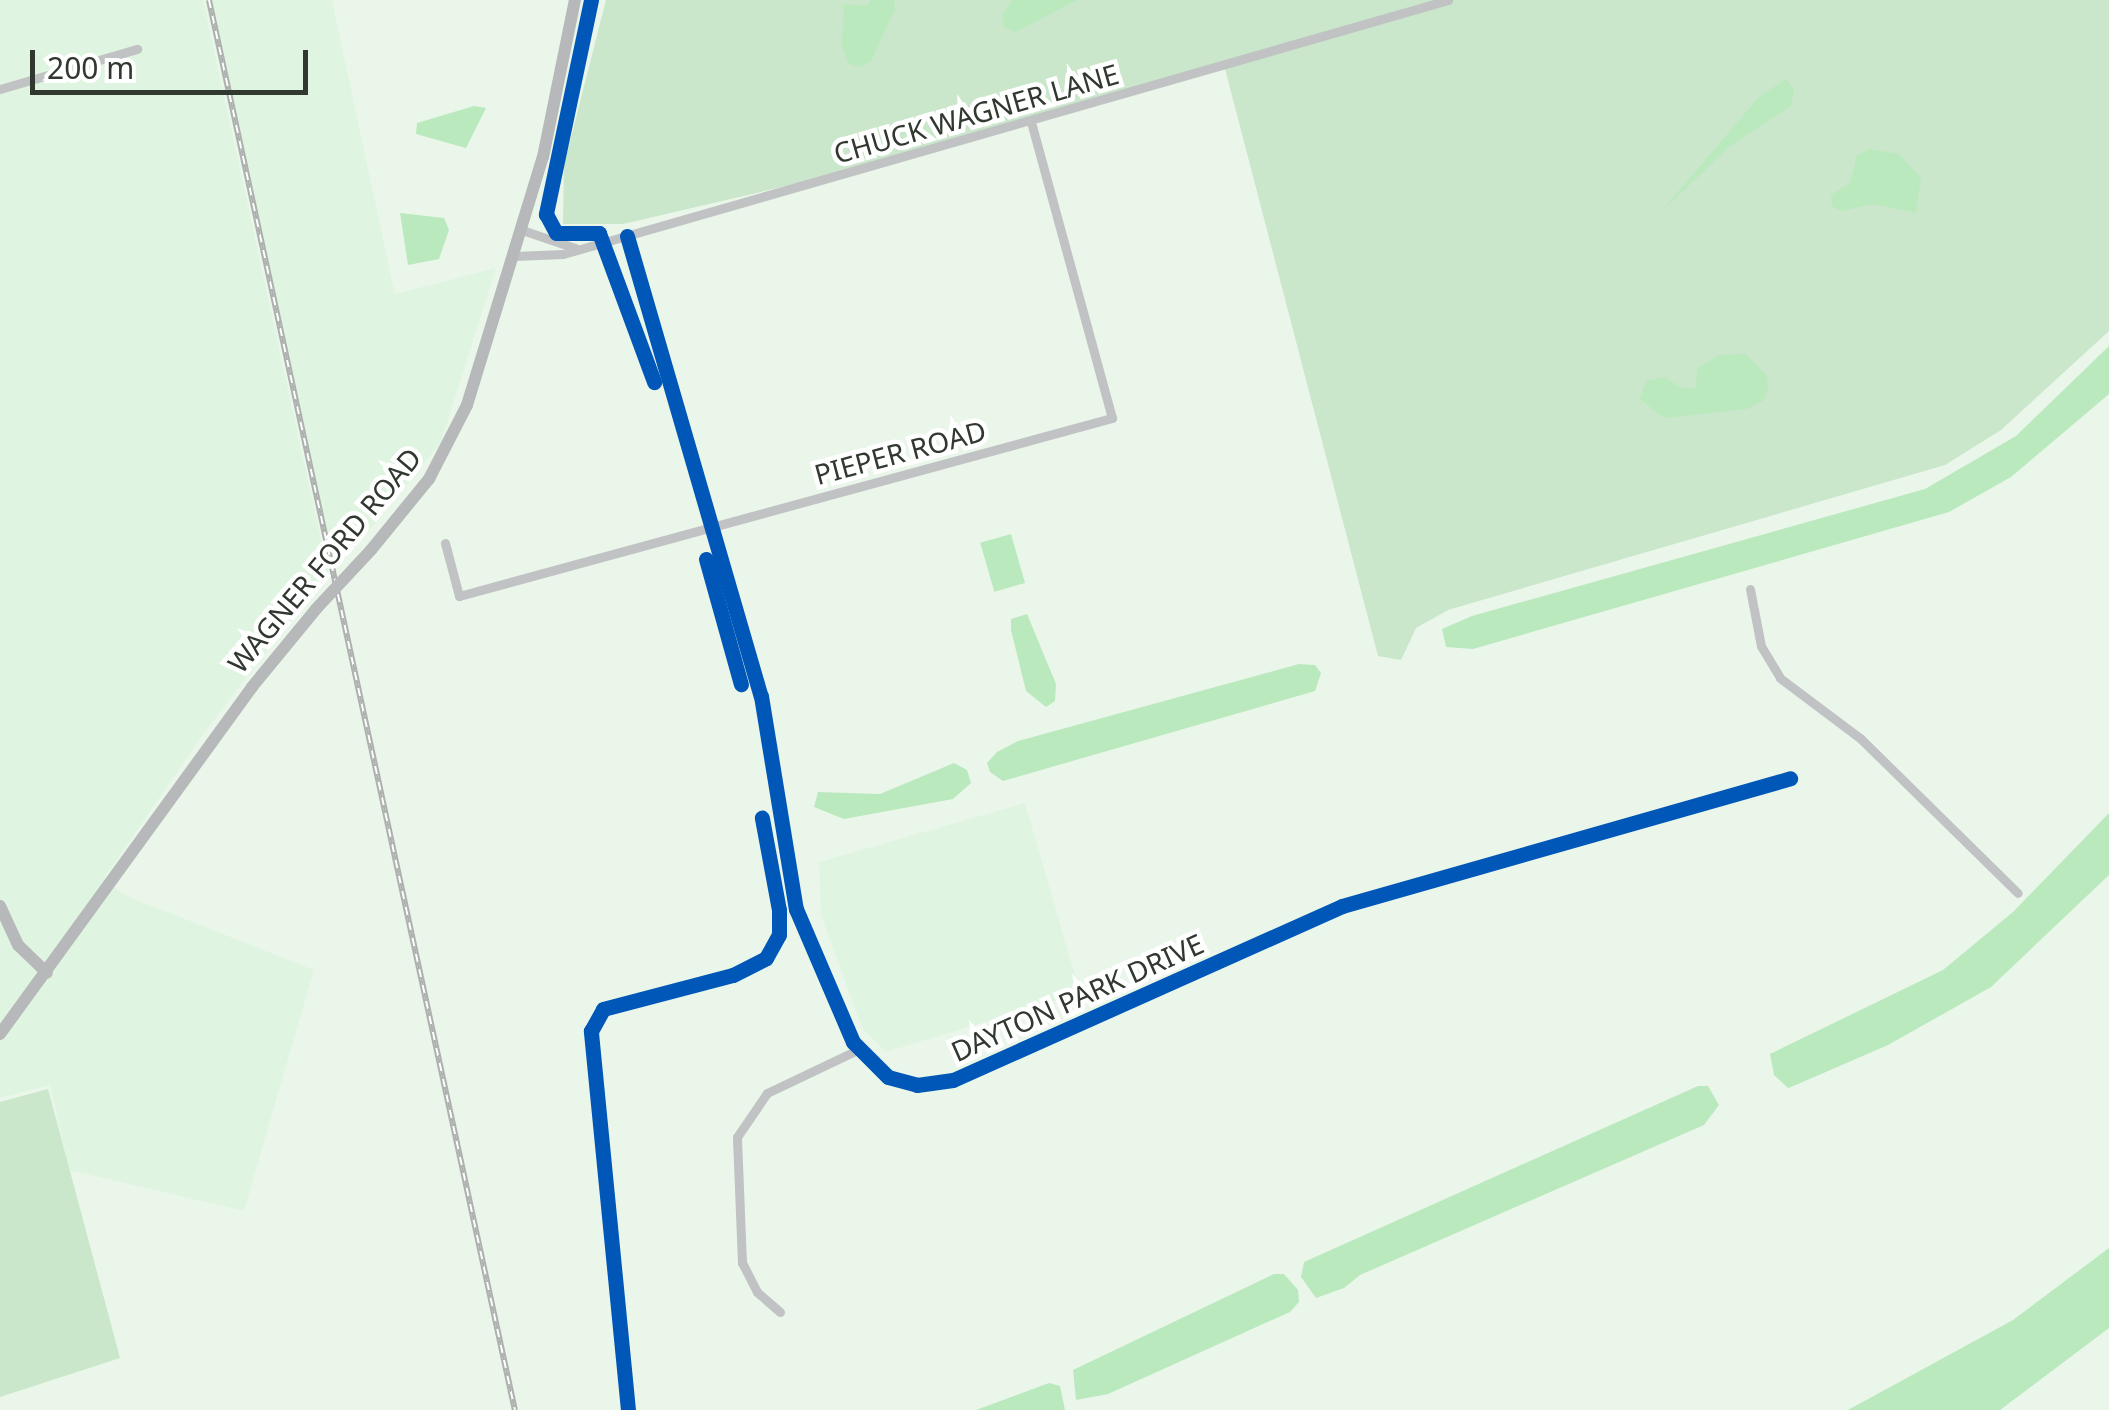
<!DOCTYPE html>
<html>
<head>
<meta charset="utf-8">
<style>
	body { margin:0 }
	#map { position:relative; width:2109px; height:1410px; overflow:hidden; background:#eaf6ea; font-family:"Noto Sans",sans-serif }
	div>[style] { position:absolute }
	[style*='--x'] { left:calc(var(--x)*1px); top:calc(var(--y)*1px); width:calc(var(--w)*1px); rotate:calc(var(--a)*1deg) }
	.built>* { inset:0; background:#e0f5e1 }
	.green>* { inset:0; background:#cae6cb }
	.water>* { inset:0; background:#bae9bd; transform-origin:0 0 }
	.street>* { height:9px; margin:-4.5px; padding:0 4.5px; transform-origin:4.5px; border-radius:4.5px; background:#c0c2c4 }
	.secondary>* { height:12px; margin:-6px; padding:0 6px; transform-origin:6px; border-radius:6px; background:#b6b8ba }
	.rail>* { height:6px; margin-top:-3px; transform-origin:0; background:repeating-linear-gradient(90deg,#fff 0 8px,#adb0ae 0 16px); box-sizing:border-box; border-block:2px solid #adb0ae }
	.secondary-bridge>* { height:12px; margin:-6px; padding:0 6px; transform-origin:6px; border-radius:6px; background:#b6b8ba }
	.cycleway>* { height:15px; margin:-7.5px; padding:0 7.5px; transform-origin:7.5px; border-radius:7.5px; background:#0057b8 }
	span { translate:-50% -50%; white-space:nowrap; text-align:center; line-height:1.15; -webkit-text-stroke:9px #fff; paint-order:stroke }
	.street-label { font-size:28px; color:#303830 }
	.scale { position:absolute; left:30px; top:50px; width:278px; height:45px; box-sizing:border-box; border:5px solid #303830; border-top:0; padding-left:12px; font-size:30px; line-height:35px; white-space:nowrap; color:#303830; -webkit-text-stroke:8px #fff; paint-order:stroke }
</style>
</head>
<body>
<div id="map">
	<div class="built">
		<div style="clip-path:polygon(0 0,203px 0,328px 572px,204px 733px,103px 880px,129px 897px,314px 970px,244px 1211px,69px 1170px,50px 1085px,0 1098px)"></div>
		<div style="clip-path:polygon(205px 0,332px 0,395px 294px,496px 268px,441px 442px,377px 522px,330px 567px)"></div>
		<div style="clip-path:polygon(1025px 803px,1080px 993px,886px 1052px,862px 1028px,821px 915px,819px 862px)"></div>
	</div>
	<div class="green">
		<div style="clip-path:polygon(606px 0,2109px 0,2109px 331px,2001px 430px,1945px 465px,1448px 610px,1416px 628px,1401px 660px,1378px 656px,1224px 65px,889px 162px,623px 224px,563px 224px,564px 165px)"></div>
		<div style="clip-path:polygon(48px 1089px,120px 1358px,0 1397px,0 1102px)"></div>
	</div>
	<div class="water">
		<div style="clip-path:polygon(871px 0,894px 0,895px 9px,871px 61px,859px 67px,848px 63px,842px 45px,844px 4px,867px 6px)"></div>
		<div style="clip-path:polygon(1013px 0,1077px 0,1015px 32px,1004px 27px,1002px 15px)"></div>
		<div style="clip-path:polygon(1786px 79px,1794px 90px,1791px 106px,1730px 146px,1660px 213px,1759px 97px)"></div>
		<div style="clip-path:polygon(474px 106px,486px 108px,466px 148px,416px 134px,417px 123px)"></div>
		<div style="clip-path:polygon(1869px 149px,1899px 154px,1921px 178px,1916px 213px,1873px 204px,1841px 211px,1832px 206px,1831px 195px,1850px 183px,1857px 156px)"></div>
		<div style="clip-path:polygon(400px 213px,444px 218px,449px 230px,439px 259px,408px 265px)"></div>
		<div style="clip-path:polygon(2109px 346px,2109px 394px,2011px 477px,1949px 512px,1473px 649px,1446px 647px,1442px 629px,1472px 616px,1925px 489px,2016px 436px)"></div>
		<div style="clip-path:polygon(1746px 354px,1767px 376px,1768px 388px,1764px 400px,1747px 409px,1664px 418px,1640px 399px,1646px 381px,1665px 377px,1681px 388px,1696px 388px,1697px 369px,1719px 355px)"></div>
		<div style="left:1011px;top:534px;width:51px;height:32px;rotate:74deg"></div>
		<div style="clip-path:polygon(1027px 614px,1056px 684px,1055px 701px,1046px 707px,1026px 691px,1011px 630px,1011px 619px)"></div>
		<div style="clip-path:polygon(1299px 664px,1315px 665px,1321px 673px,1315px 691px,1003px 781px,990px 772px,987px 763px,997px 752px,1018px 741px)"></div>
		<div style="clip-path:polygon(954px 763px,967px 770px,971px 783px,953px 799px,844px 819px,814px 807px,818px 792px,880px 794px)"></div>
		<div style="clip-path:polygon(2109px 813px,2109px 875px,1991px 987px,1888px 1045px,1798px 1084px,1788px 1088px,1774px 1075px,1770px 1054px,1943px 970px,2013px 912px)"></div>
		<div style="clip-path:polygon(1698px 1086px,1708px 1086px,1719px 1105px,1704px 1125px,1360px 1275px,1344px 1288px,1316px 1298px,1301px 1277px,1304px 1262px)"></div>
		<div style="clip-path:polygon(2109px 1248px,2109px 1328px,2000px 1410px,1848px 1410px,2013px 1320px)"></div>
		<div style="clip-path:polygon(1274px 1274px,1284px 1274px,1298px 1290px,1299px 1302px,1290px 1312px,1108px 1394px,1076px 1400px,1073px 1370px)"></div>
		<div style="clip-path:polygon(1049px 1383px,1060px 1386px,1065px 1410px,976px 1410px)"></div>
	</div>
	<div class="street">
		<div style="--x:0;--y:89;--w:143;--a:-16.3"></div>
		<div style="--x:522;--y:230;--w:56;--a:18.8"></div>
		<div style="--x:627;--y:236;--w:479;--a:73.8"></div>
		<div style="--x:761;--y:696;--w:216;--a:80.7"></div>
		<div style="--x:796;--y:909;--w:145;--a:66.8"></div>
		<div style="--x:853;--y:1042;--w:49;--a:45"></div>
		<div style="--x:888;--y:1077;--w:30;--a:15"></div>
		<div style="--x:917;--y:1085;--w:36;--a:-8"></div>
		<div style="--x:953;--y:1080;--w:426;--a:-24.1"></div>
		<div style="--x:1342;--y:906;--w:466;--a:-15.9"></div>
		<div style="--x:515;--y:256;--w:48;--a:-2.4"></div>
		<div style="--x:563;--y:254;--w:921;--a:-16.01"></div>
		<div style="--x:445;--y:543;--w:55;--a:75.2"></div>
		<div style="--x:459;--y:596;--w:677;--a:-15.25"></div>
		<div style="--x:1112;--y:418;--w:307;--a:-105.3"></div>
		<div style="--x:1750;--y:589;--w:58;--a:79.1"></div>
		<div style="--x:1761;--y:646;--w:37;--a:59"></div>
		<div style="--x:1780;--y:678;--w:100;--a:36.9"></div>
		<div style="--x:1860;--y:738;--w:221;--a:44.5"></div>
		<div style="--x:780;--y:1312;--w:30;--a:-139"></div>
		<div style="--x:757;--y:1292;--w:33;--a:-117"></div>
		<div style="--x:742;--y:1263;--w:126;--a:-92.3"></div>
		<div style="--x:737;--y:1137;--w:53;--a:-55.7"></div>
		<div style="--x:767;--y:1093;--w:100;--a:-25.5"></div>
	</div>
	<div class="secondary">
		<div style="--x:371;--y:550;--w:92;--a:-50.8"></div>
		<div style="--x:429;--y:479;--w:83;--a:-62.8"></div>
		<div style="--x:467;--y:405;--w:259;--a:-73"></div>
		<div style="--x:543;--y:157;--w:160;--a:-78.5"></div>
		<div style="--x:0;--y:906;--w:43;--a:65.2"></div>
		<div style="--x:18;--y:945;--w:40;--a:44"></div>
		<div style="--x:0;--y:1034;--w:429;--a:-54"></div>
		<div style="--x:252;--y:687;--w:101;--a:-50.6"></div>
	</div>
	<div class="rail">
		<div style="--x:209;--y:0;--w:1443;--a:77.76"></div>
	</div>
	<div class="secondary-bridge">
		<div style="--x:316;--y:609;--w:81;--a:-47"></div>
	</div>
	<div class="cycleway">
		<div style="--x:591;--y:0;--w:219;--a:101.9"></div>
		<div style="--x:546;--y:214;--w:21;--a:62"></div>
		<div style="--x:556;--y:233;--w:43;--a:0"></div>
		<div style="--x:599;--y:233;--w:159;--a:69.7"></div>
		<div style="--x:627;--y:236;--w:479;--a:73.8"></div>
		<div style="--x:761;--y:696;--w:216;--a:80.7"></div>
		<div style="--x:796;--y:909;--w:145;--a:66.8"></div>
		<div style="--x:853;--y:1042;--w:49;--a:45"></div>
		<div style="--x:888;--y:1077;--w:30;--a:15"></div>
		<div style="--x:917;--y:1085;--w:36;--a:-8"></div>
		<div style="--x:953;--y:1080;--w:426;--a:-24.1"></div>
		<div style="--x:1342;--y:906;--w:466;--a:-15.9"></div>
		<div style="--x:706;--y:559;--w:130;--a:74.4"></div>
		<div style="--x:628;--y:1410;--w:381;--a:-95.6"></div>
		<div style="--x:591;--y:1031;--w:25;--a:-61"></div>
		<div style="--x:603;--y:1009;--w:134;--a:-14.7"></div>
		<div style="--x:733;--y:975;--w:37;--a:-27"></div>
		<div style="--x:766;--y:958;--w:26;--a:-61"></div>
		<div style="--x:779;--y:935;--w:25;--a:-90"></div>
		<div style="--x:779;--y:910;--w:94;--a:-100.5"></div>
	</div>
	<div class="street-label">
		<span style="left:976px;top:113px;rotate:-16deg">CHUCK WAGNER LANE</span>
		<span style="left:900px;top:452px;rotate:-15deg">PIEPER ROAD</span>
		<span style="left:324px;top:560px;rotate:-50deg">WAGNER FORD ROAD</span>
		<span style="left:1077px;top:997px;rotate:-24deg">DAYTON PARK DRIVE</span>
	</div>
	<div class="scale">200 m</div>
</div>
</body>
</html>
